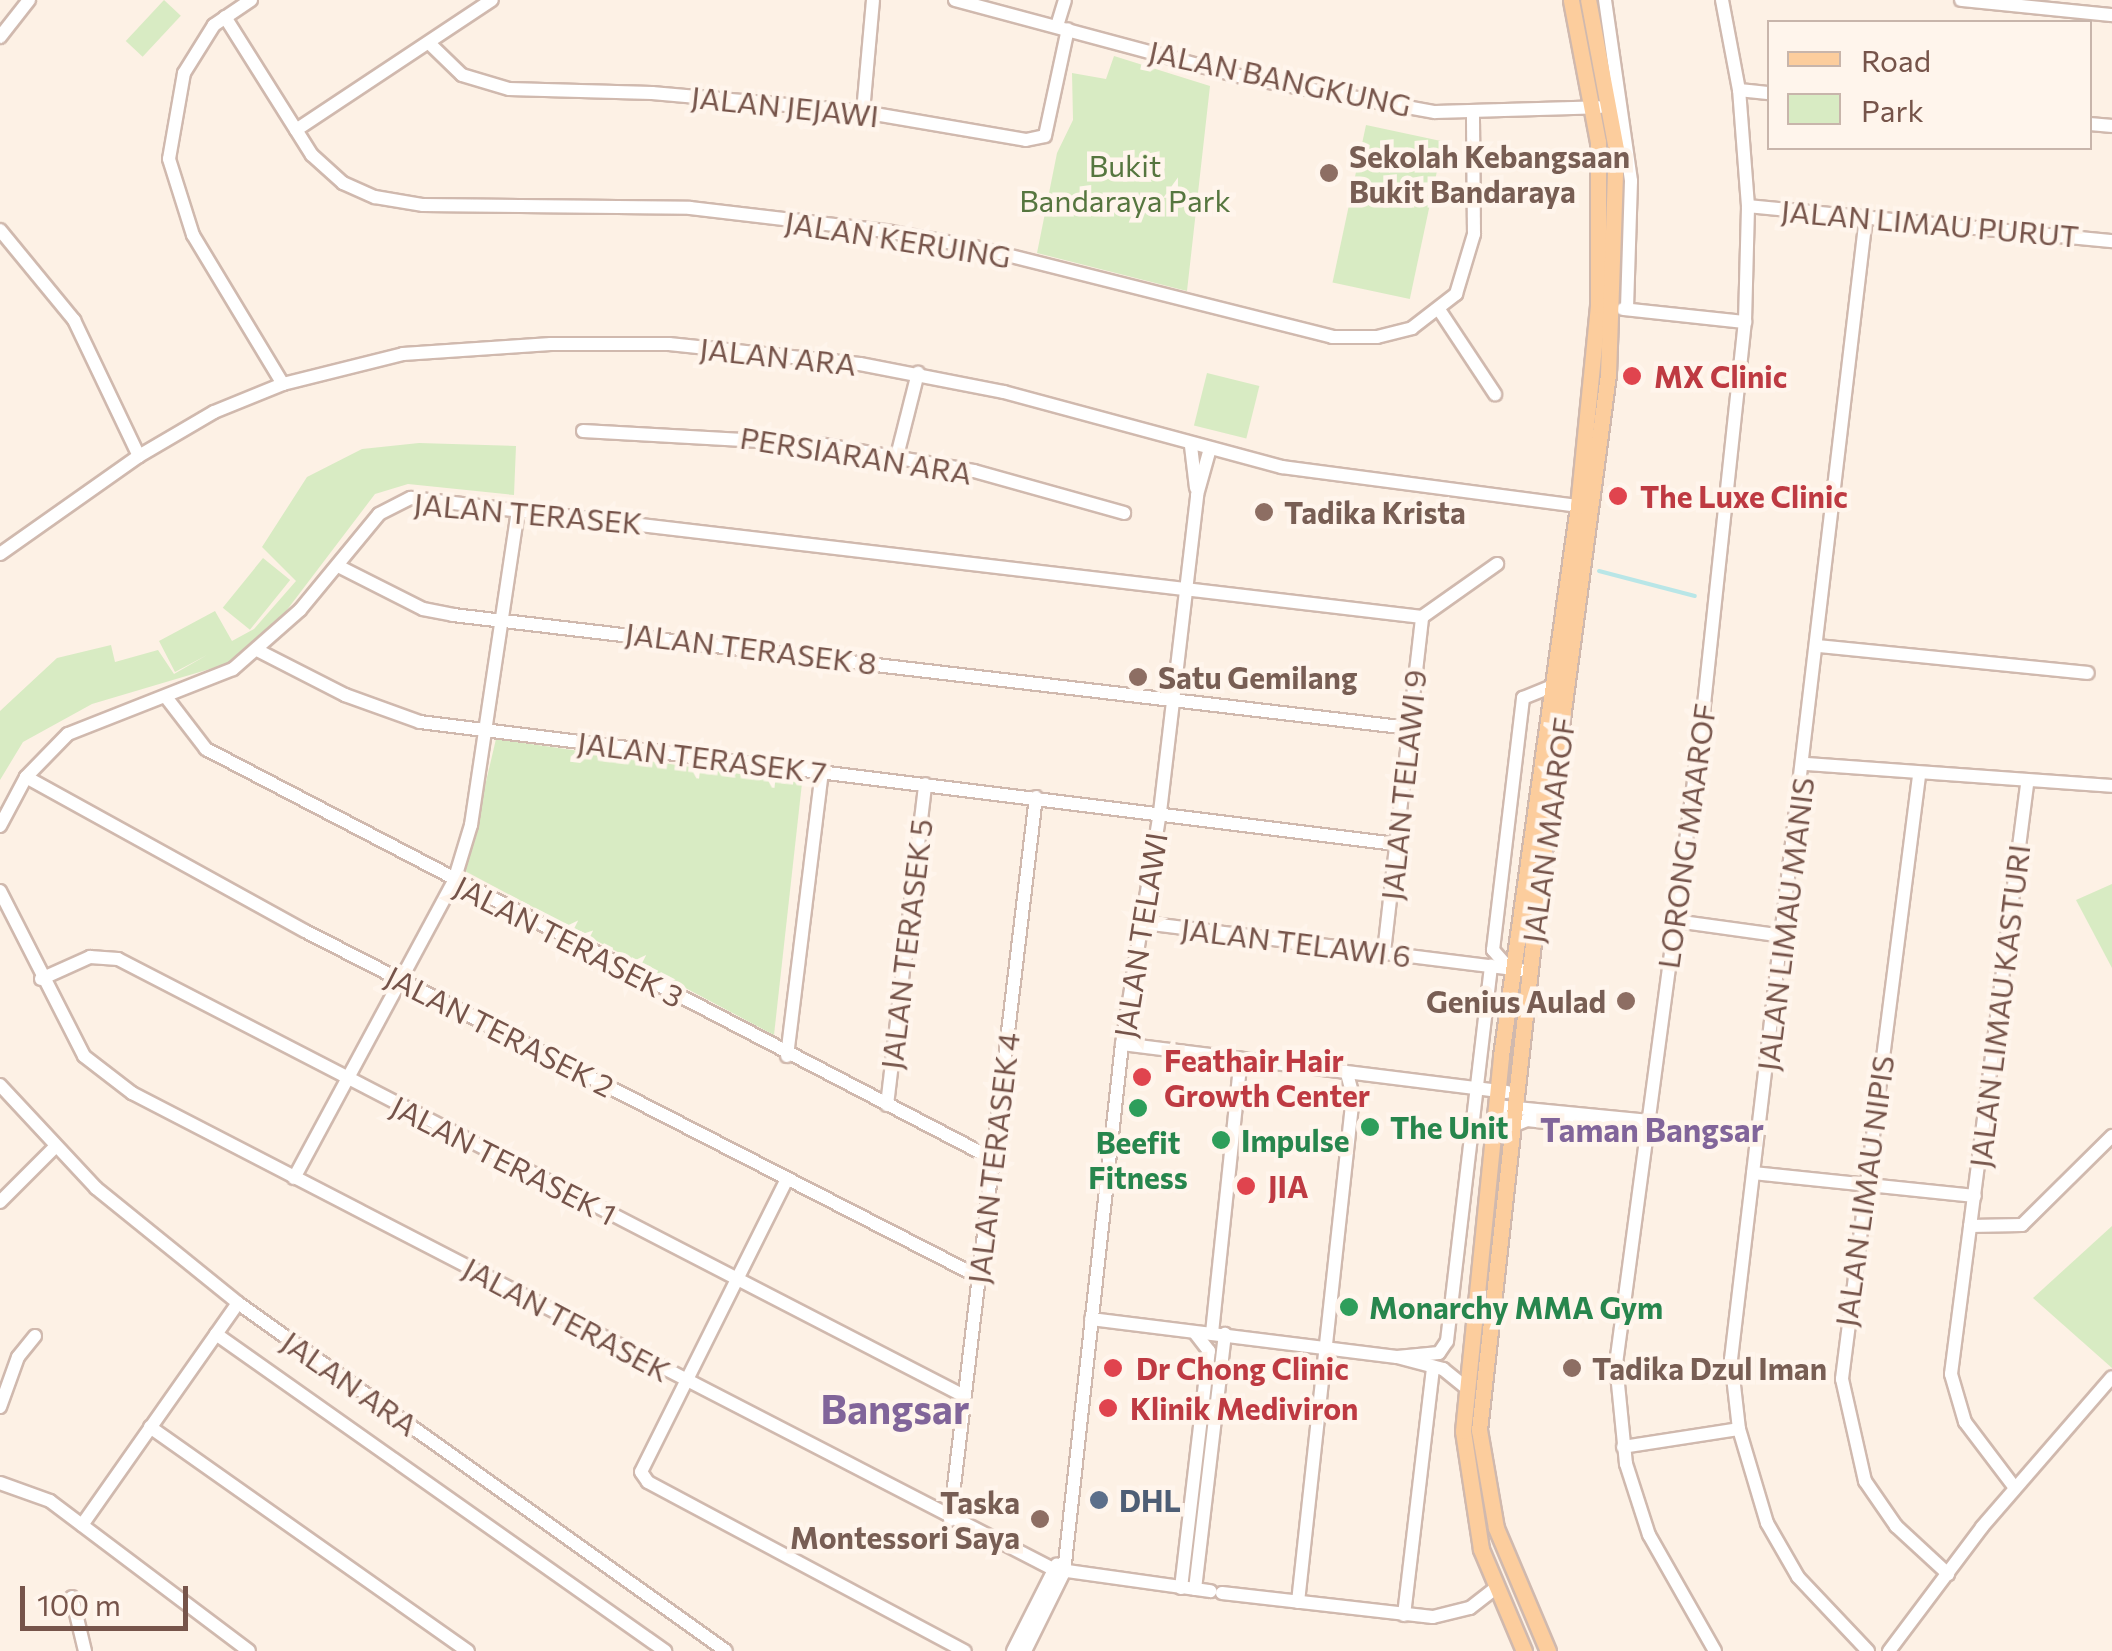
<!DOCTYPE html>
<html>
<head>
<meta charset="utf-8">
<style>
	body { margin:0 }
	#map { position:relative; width:2112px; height:1651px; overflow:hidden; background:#fdf1e5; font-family:Commissioner,sans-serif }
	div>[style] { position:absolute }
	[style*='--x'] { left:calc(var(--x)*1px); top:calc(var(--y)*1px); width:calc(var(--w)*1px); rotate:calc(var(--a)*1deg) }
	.green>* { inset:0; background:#d8ebc3; transform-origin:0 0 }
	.stream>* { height:4px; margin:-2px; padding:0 2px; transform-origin:2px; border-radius:2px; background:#b9e6e7 }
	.roads { filter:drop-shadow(2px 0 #d0b9ae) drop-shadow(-2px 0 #d0b9ae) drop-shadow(0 2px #d0b9ae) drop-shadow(0 -2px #d0b9ae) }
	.minor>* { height:12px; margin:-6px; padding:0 6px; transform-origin:6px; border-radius:6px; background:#fff }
	.major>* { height:15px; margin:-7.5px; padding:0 7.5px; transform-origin:7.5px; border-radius:7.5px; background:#fccd9d }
	.dots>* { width:28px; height:28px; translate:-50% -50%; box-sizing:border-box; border:5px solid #fff5ec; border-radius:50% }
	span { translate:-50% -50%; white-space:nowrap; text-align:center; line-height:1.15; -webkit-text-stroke:9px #fff5ec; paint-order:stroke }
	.street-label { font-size:30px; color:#76544a }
	.education-label { font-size:30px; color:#785e54; font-weight:700 }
	.left { translate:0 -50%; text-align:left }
	.right { translate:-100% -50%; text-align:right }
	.park-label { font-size:30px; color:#56763f }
	.health-label { font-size:30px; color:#be3a42; font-weight:700 }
	.leisure-label { font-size:30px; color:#27864d; font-weight:700 }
	.service-label { font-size:30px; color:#4e5e75; font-weight:700 }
	.neighbourhood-label { font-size:32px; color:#81659a; font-weight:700 }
	.district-label { font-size:40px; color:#81659a; font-weight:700 }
	.legend { position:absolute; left:1767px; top:20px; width:325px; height:130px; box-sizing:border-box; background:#fff5ec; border:2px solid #c8b5ab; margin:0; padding:12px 18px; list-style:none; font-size:30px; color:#76544a }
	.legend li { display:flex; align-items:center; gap:20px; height:50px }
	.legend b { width:50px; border:2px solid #c8b5ab }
	.scale { position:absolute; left:20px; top:1586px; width:168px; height:45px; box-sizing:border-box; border:5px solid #76544a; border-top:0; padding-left:12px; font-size:30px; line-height:35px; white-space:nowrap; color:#76544a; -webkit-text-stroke:8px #fff5ec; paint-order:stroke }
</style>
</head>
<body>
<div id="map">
	<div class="green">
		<div style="left:164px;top:0;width:23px;height:56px;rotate:43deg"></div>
		<div style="clip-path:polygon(1114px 56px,1210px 86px,1187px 291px,1037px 253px,1057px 153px,1073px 120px,1072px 73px,1106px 79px)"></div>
		<div style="left:1366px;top:125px;width:79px;height:161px;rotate:12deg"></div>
		<div style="left:1207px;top:373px;width:54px;height:54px;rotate:14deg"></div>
		<div style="clip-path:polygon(419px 443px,516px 446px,514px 495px,408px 484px,375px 494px,274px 627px,230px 663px,92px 704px,23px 742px,0 780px,0 711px,57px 658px,111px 645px,115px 662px,158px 650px,174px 674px,207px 655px,175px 672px,159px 641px,215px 611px,232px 641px,254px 629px,296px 581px,262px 547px,307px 477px,362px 449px)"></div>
		<div style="left:263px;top:558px;width:35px;height:64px;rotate:39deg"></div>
		<div style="clip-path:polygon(496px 739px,802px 783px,774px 1035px,465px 871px)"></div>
		<div style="clip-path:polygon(2112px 884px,2112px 968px,2076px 900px)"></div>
		<div style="clip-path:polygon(2112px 1226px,2112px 1368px,2033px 1298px)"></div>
	</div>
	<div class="stream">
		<div style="--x:1599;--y:571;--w:99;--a:14.6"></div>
	</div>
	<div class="roads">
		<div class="minor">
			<div style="--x:251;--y:0;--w:45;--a:146"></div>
			<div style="--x:214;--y:25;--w:57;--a:122"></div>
			<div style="--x:184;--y:73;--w:87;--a:99.9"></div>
			<div style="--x:169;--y:159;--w:80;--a:72.5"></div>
			<div style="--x:193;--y:235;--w:174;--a:58.9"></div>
			<div style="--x:955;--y:0;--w:302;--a:15"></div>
			<div style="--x:1247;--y:78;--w:191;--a:10.3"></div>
			<div style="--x:1435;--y:112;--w:164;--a:-1.7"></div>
			<div style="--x:1605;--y:0;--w:183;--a:81.8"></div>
			<div style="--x:1631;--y:181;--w:128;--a:91.8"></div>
			<div style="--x:1961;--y:0;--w:152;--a:5.7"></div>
			<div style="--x:225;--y:17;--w:163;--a:57.8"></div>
			<div style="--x:312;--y:155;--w:42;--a:42.1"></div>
			<div style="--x:343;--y:183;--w:35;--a:24"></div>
			<div style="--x:375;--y:197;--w:49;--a:9.5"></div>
			<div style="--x:423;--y:205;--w:267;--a:0.6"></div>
			<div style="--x:690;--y:208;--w:197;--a:6.7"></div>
			<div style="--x:886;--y:231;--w:90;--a:10.2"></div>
			<div style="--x:975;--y:247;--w:368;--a:14.1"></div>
			<div style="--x:1332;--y:337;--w:45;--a:0"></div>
			<div style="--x:1377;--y:337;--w:36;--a:-14"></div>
			<div style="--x:1412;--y:328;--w:56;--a:-37.7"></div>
			<div style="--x:1456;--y:294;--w:63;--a:-73.3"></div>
			<div style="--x:1474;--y:234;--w:120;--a:-90.5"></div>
			<div style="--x:1057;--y:26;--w:27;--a:-73"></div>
			<div style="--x:0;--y:37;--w:47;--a:-51.9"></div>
			<div style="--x:429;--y:43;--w:46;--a:44.1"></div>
			<div style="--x:462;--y:75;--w:49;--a:16.6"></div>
			<div style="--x:509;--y:89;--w:143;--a:1.6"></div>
			<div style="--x:652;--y:93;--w:212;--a:5.1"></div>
			<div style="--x:863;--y:112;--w:165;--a:9.7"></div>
			<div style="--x:1026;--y:140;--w:19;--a:-12"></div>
			<div style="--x:1045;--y:136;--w:109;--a:-77.9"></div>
			<div style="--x:1739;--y:90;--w:31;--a:6"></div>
			<div style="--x:863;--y:112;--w:112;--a:-84.9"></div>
			<div style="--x:2090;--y:124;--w:22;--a:5"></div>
			<div style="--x:296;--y:130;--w:235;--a:-33.6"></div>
			<div style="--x:1748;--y:206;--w:366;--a:5.5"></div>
			<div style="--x:1866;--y:217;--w:1150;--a:96.74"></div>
			<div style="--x:1731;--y:1359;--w:70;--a:83.5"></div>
			<div style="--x:1739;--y:1429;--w:98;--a:73.4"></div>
			<div style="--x:1767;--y:1523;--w:62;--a:60.1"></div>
			<div style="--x:1798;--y:1577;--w:102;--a:46.6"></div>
			<div style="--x:0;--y:230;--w:117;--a:50.6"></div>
			<div style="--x:74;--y:320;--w:151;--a:64.5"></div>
			<div style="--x:1623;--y:309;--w:123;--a:6.1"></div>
			<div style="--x:1440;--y:311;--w:100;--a:56.5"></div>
			<div style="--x:583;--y:431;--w:236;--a:3.2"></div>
			<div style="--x:819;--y:444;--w:157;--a:9.9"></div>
			<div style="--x:974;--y:471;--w:156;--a:15.6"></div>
			<div style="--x:1191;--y:446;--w:42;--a:83.2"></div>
			<div style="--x:897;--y:456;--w:86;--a:-75.8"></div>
			<div style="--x:0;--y:554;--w:170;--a:-35.2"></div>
			<div style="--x:139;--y:456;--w:87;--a:-30.4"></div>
			<div style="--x:214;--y:412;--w:74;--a:-22.1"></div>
			<div style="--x:283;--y:384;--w:124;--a:-14"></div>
			<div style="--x:403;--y:354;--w:148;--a:-3.9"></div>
			<div style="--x:551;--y:344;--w:118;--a:0"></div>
			<div style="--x:669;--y:344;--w:192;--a:6"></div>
			<div style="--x:860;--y:364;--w:147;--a:11"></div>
			<div style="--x:1004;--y:392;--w:288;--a:15.1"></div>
			<div style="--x:1282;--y:467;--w:307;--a:7.5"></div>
			<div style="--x:338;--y:566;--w:95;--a:26.8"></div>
			<div style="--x:423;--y:609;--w:31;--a:11"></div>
			<div style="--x:453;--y:615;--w:963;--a:6.74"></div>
			<div style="--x:1818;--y:646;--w:271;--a:5.7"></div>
			<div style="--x:259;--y:651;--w:97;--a:27.1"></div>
			<div style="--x:345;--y:695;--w:80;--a:19.8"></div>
			<div style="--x:420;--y:722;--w:984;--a:7.13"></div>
			<div style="--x:166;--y:697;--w:66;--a:52.4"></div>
			<div style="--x:206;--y:749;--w:887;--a:27.52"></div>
			<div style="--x:1806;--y:764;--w:307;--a:4.1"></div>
			<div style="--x:1919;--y:776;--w:608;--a:97.28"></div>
			<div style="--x:1842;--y:1379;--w:105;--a:77.3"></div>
			<div style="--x:1865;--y:1481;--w:55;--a:55.4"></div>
			<div style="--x:1896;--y:1526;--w:71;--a:42.7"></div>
			<div style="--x:26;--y:777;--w:319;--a:28.9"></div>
			<div style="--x:305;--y:931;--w:758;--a:27.17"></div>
			<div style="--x:0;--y:826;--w:55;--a:-62"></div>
			<div style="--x:26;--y:777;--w:60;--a:-45.7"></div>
			<div style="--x:68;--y:734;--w:177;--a:-21.5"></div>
			<div style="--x:233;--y:669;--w:89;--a:-41.4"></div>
			<div style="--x:300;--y:610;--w:124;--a:-50.5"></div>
			<div style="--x:379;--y:514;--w:36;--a:-27"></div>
			<div style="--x:411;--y:498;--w:1018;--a:6.71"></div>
			<div style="--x:1422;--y:617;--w:92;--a:-35.2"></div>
			<div style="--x:0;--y:891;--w:185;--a:63"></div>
			<div style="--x:84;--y:1056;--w:61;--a:37.6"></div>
			<div style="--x:132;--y:1093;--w:1037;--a:27.33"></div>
			<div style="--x:1053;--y:1569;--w:159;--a:8"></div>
			<div style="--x:1675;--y:921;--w:109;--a:7.9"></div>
			<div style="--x:1144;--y:923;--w:381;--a:7.1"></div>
			<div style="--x:1384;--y:952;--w:337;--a:-83.5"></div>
			<div style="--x:1506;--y:965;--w:20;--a:-131"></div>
			<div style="--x:1493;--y:950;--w:254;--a:-83.2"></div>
			<div style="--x:1523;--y:698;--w:27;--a:-22"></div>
			<div style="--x:41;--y:979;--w:54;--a:-24.2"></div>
			<div style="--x:90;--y:957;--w:28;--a:4"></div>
			<div style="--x:118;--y:959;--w:952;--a:27.32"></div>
			<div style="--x:1122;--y:1044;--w:388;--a:7.1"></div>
			<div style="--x:787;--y:1056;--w:287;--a:-83"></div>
			<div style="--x:0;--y:1085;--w:141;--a:47"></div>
			<div style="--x:96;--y:1188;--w:183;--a:39"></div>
			<div style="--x:238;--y:1303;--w:599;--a:35.49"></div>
			<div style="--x:887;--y:1105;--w:323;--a:-83.2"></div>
			<div style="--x:1496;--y:1106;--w:154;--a:5.6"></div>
			<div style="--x:1510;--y:1127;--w:18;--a:-22"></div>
			<div style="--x:1527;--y:1120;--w:121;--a:6.2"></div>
			<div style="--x:1753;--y:1173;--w:223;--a:5.9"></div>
			<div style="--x:294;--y:1178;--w:337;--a:-61.7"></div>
			<div style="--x:454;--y:881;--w:59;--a:-73.1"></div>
			<div style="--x:471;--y:825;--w:319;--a:-81.5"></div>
			<div style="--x:787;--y:1179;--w:327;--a:116.5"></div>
			<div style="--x:641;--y:1472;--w:12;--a:55"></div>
			<div style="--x:648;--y:1482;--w:359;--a:28.1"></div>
			<div style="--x:0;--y:1202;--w:76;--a:-45"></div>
			<div style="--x:1970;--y:1226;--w:52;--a:-1.1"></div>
			<div style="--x:2022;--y:1225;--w:127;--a:-44.7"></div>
			<div style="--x:1091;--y:1319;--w:308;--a:7.1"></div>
			<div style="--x:1397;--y:1357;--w:48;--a:14.6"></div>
			<div style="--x:1443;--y:1369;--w:27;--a:39"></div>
			<div style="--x:1212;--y:1333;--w:276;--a:-84"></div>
			<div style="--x:216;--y:1334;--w:550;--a:35.22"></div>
			<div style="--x:1397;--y:1357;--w:42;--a:-5.4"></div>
			<div style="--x:1439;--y:1353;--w:14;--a:-56"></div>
			<div style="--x:1447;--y:1341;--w:378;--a:-83.3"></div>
			<div style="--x:0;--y:1407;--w:53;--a:-70.2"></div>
			<div style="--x:18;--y:1357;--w:27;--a:-51"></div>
			<div style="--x:150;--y:1427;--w:389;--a:35.2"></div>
			<div style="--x:1623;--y:1447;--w:117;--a:-8.8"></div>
			<div style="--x:0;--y:1483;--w:53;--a:19.8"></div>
			<div style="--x:50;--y:1501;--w:249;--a:37"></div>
			<div style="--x:2015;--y:1488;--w:83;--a:-127.1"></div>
			<div style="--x:1965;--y:1422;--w:50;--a:-106.3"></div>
			<div style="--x:1951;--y:1374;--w:594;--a:-82.65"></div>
			<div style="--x:950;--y:1520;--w:728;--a:-83.22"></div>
			<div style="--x:82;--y:1525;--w:271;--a:-54.9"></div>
			<div style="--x:1181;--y:1588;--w:239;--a:-83.3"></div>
			<div style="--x:1209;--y:1351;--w:23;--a:-128"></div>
			<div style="--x:1195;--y:1589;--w:257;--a:-83.3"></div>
			<div style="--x:1222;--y:1593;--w:212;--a:6.5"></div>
			<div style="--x:1433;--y:1617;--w:38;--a:-14"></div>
			<div style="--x:1470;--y:1608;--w:31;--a:-38"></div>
			<div style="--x:72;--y:1597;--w:56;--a:76.5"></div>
			<div style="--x:1298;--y:1602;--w:509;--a:-83.8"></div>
			<div style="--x:1353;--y:1096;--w:24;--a:-105"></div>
			<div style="--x:1404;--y:1615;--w:250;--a:-83.3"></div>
			<div style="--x:1013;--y:1651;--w:97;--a:-63.2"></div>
			<div style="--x:1025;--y:1651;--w:88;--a:-63.7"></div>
			<div style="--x:1064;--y:1572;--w:531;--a:-83.73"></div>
			<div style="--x:1122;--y:1044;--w:235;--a:-80.7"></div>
			<div style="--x:1160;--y:812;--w:319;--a:-83.3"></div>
			<div style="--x:1197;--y:495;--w:45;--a:-74.4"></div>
			<div style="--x:1715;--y:1651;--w:133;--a:-119.6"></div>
			<div style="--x:1649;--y:1535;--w:75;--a:-107.9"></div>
			<div style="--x:1626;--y:1464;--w:100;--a:-95.7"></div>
			<div style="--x:1616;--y:1364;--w:656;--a:-82.38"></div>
			<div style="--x:1703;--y:714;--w:394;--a:-83.9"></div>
			<div style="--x:1745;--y:322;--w:116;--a:-88.5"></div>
			<div style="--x:1748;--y:206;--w:116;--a:-94.4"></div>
			<div style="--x:1739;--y:90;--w:92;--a:-100.7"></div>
			<div style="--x:1889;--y:1651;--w:155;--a:-53.1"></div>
			<div style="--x:1982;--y:1527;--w:198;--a:-49.1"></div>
		</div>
		<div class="major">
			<div style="--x:1524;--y:1651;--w:111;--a:-112.9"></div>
			<div style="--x:1481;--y:1549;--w:119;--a:-98.7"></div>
			<div style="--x:1463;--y:1431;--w:377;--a:-84.2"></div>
			<div style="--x:1501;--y:1056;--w:555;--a:-82.03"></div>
			<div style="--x:1578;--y:506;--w:202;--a:-84.3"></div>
			<div style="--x:1598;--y:305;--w:163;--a:-90"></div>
			<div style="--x:1598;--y:142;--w:145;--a:-100.8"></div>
			<div style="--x:1548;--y:1651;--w:134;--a:-112.9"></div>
			<div style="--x:1496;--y:1528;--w:99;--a:-99.8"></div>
			<div style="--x:1479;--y:1430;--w:535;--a:-83.67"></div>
			<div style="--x:1538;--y:898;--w:529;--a:-82.39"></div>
			<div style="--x:1608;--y:374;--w:225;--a:-88"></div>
			<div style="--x:1616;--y:149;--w:152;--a:-100.6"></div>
		</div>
	</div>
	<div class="dots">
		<div style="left:1329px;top:173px;background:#8d6e63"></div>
		<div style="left:1632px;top:376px;background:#e0444e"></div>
		<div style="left:1618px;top:496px;background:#e0444e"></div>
		<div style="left:1264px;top:512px;background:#8d6e63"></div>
		<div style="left:1138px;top:677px;background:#8d6e63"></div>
		<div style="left:1626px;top:1001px;background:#8d6e63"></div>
		<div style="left:1142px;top:1077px;background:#e0444e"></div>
		<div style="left:1138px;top:1108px;background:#2e9e5b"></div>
		<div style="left:1370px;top:1127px;background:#2e9e5b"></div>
		<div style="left:1221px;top:1140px;background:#2e9e5b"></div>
		<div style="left:1246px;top:1186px;background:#e0444e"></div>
		<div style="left:1349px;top:1307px;background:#2e9e5b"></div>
		<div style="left:1113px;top:1368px;background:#e0444e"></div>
		<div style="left:1572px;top:1368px;background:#8d6e63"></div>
		<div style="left:1108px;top:1408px;background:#e0444e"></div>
		<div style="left:1099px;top:1500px;background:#5c6f8a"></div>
		<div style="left:1040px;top:1519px;background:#8d6e63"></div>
	</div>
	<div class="street-label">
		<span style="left:1280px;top:78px;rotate:12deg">JALAN BANGKUNG</span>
		<span style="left:785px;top:106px;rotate:6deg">JALAN JEJAWI</span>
		<span style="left:1930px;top:223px;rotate:5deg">JALAN LIMAU PURUT</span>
		<span style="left:898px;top:239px;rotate:9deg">JALAN KERUING</span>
		<span style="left:778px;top:356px;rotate:6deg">JALAN ARA</span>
		<span style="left:856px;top:455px;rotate:9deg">PERSIARAN ARA</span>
		<span style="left:528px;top:513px;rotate:5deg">JALAN TERASEK</span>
		<span style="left:751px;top:648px;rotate:7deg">JALAN TERASEK 8</span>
		<span style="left:702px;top:757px;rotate:7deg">JALAN TERASEK 7</span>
		<span style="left:1403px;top:785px;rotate:-84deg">JALAN TELAWI 9</span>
		<span style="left:1548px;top:830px;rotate:-82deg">JALAN MAAROF</span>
		<span style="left:1686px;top:836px;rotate:-82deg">LORONG MAAROF</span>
		<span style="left:1785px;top:924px;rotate:-83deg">JALAN LIMAU MANIS</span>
		<span style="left:1140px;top:935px;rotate:-81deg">JALAN TELAWI</span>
		<span style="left:569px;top:941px;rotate:27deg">JALAN TERASEK 3</span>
		<span style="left:1296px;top:942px;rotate:7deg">JALAN TELAWI 6</span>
		<span style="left:906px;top:944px;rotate:-83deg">JALAN TERASEK 5</span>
		<span style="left:1999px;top:1006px;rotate:-83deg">JALAN LIMAU KASTURI</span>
		<span style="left:500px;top:1031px;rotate:27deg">JALAN TERASEK 2</span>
		<span style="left:993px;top:1158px;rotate:-83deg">JALAN TERASEK 4</span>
		<span style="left:504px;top:1160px;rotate:27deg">JALAN TERASEK 1</span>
		<span style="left:1864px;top:1191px;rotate:-82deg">JALAN LIMAU NIPIS</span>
		<span style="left:567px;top:1319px;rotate:28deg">JALAN TERASEK</span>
		<span style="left:350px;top:1383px;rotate:35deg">JALAN ARA</span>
	</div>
	<div class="education-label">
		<span class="left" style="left:1349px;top:173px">Sekolah Kebangsaan<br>Bukit Bandaraya</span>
		<span class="left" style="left:1284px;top:512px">Tadika Krista</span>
		<span class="left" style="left:1158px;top:677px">Satu Gemilang</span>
		<span class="right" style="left:1606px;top:1001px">Genius Aulad</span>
		<span class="left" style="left:1592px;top:1368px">Tadika Dzul Iman</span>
		<span class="right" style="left:1020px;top:1519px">Taska<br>Montessori Saya</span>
	</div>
	<div class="park-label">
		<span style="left:1125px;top:182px">Bukit<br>Bandaraya Park</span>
	</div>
	<div class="health-label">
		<span class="left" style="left:1654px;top:376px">MX Clinic</span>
		<span class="left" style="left:1640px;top:496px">The Luxe Clinic</span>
		<span class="left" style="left:1164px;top:1077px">Feathair Hair<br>Growth Center</span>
		<span class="left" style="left:1268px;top:1186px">JIA</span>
		<span class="left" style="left:1136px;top:1368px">Dr Chong Clinic</span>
		<span class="left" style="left:1130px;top:1408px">Klinik Mediviron</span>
	</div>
	<div class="leisure-label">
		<span class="left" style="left:1390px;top:1127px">The Unit</span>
		<span class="left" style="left:1241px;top:1140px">Impulse</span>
		<span style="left:1138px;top:1159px">Beefit<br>Fitness</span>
		<span class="left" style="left:1369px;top:1307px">Monarchy MMA Gym</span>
	</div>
	<div class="service-label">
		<span class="left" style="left:1119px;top:1500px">DHL</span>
	</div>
	<div class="neighbourhood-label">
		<span style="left:1652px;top:1129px">Taman Bangsar</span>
	</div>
	<div class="district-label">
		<span style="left:895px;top:1408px">Bangsar</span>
	</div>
	<ul class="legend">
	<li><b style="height:12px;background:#fccd9d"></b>Road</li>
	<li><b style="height:28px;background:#d8ebc3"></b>Park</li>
	</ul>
	<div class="scale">100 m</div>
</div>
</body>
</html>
